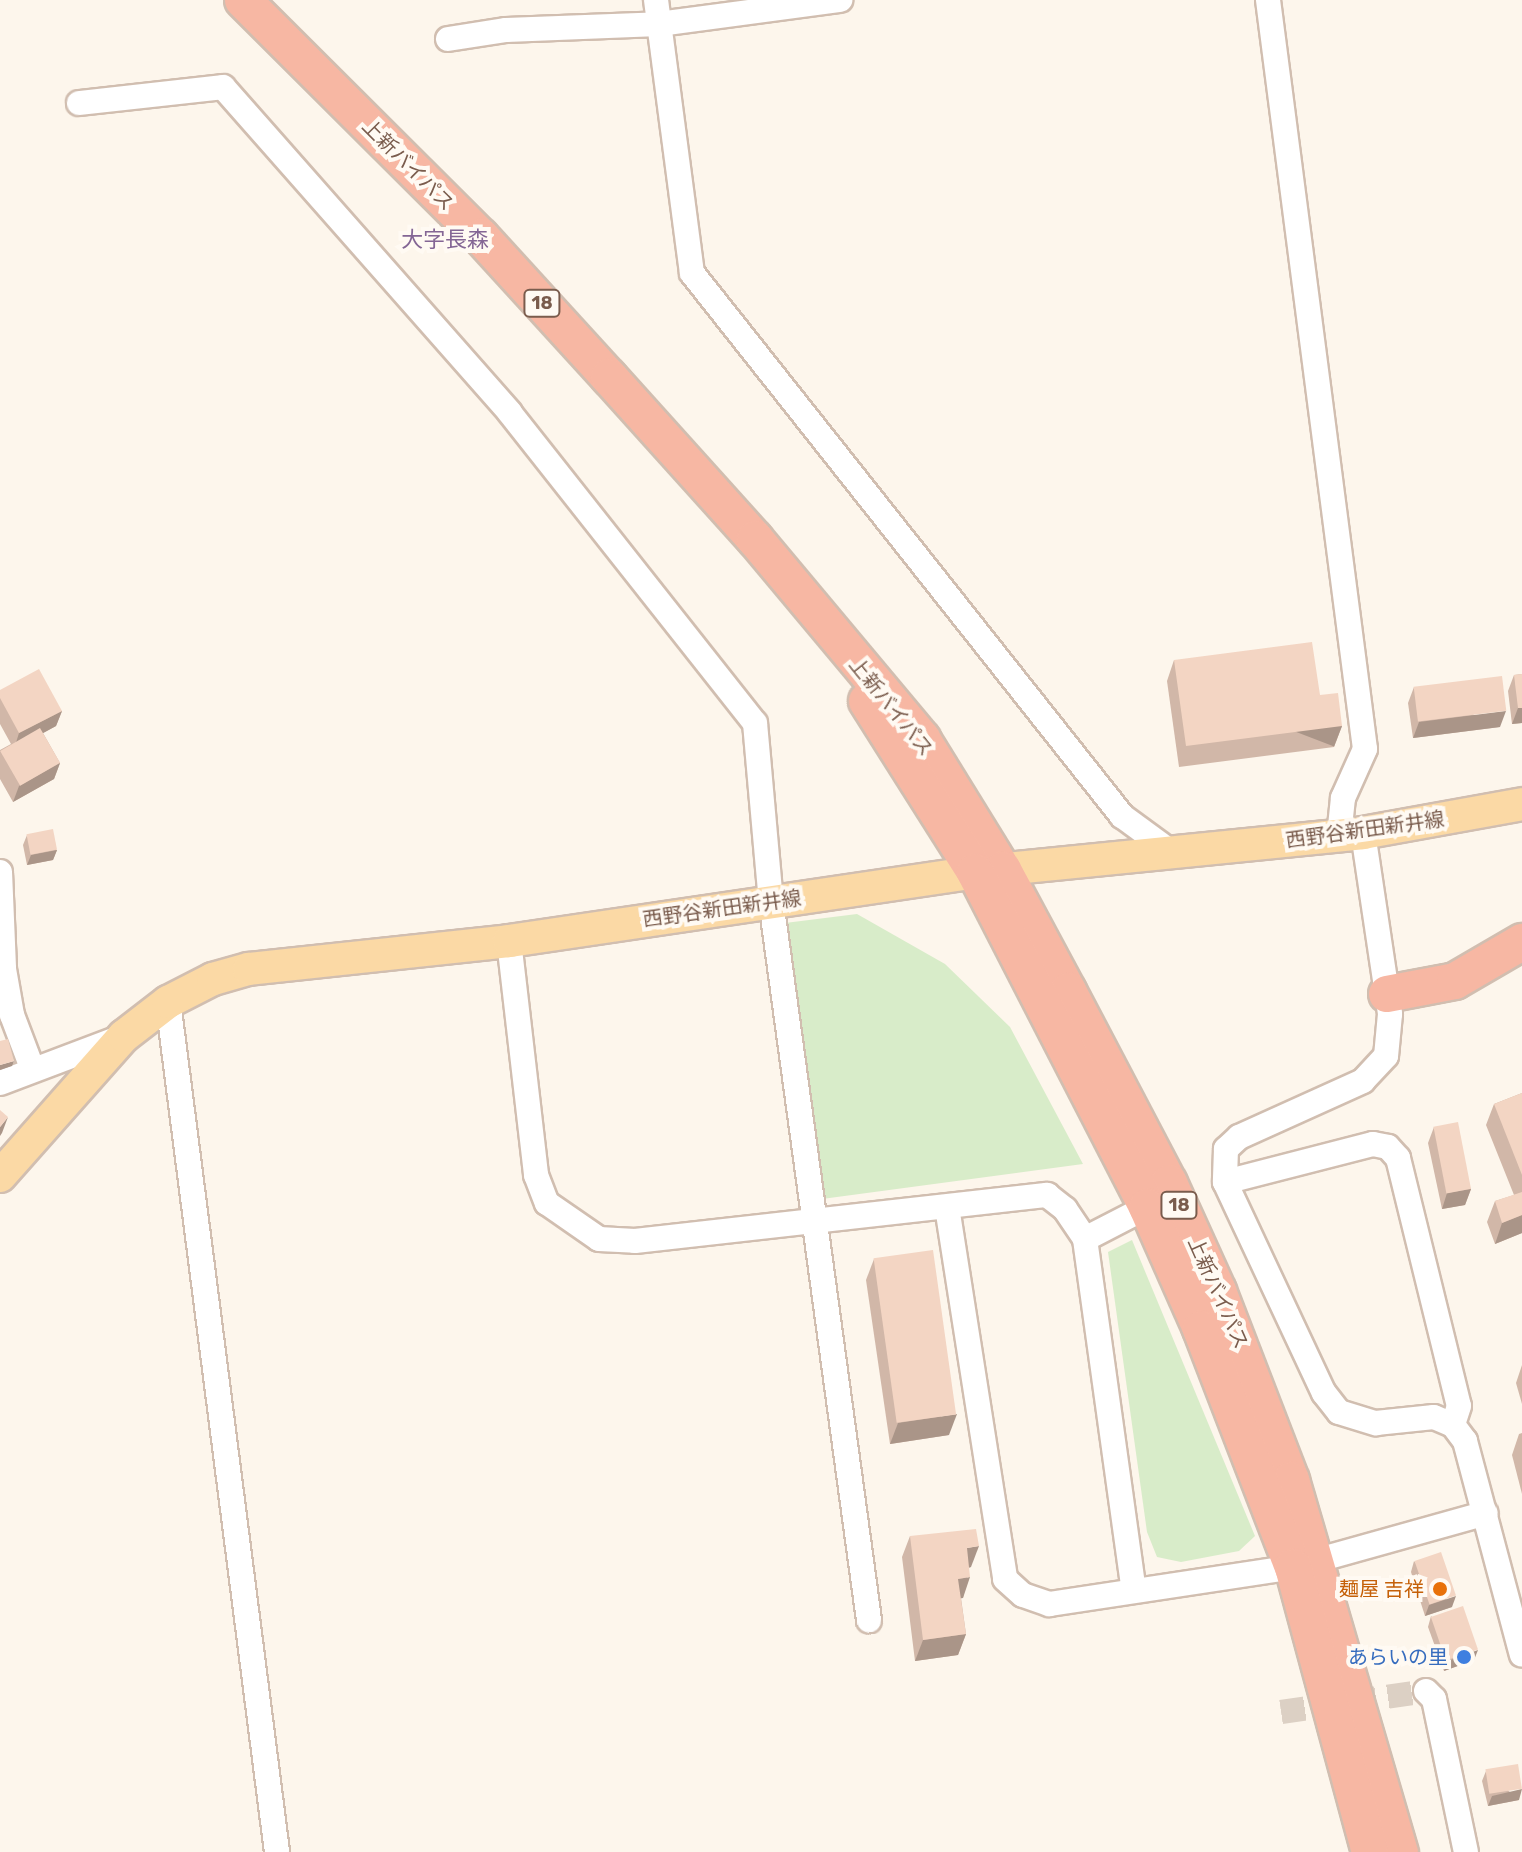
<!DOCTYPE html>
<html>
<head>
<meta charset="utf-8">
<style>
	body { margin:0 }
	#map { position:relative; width:1522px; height:1852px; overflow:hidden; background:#fdf6ec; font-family:Rubik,"Noto Sans JP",sans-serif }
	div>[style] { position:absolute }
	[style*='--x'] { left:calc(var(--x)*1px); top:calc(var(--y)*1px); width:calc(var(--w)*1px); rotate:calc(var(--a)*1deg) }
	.green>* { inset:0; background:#d8ecc9 }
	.minor-tunnel>* { height:24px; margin-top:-12px; transform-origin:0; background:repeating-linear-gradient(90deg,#dcd0c4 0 24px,transparent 0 36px) }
	.roads { filter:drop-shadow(2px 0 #d1beb0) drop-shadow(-2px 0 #d1beb0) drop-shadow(0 2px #d1beb0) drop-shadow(0 -2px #d1beb0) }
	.minor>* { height:24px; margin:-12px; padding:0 12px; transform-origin:12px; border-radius:12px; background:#fff }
	.major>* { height:32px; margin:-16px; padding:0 16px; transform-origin:16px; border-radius:16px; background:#fbd9a5 }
	.highway>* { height:36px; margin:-18px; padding:0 18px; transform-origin:18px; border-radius:18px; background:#f7b7a3 }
	.wall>* { inset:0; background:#d1b7a8 }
	.shaded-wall>* { inset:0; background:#aa9588; transform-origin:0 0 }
	.building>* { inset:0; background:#f3d5c3; transform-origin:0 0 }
	.dots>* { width:22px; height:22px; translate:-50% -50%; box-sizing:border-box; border:4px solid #fffaf3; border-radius:50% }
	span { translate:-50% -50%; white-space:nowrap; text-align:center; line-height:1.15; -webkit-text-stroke:8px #fffaf3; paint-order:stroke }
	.shield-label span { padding:2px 6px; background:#fffaf3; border:2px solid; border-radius:6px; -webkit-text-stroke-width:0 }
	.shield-label { font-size:18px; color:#7a5c4d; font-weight:700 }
	.street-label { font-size:20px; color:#7a5c4d }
	.food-label { font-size:20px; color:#c56008 }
	.right { translate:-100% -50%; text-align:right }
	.shop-label { font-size:20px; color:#366cbe }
	.neighbourhood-label { font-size:22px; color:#846695 }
</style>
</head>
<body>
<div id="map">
	<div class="green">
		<div style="clip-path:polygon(857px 914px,945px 964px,1010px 1027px,1083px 1164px,822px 1199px,785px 923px)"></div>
		<div style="clip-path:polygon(1132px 1240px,1255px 1536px,1239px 1551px,1181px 1562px,1157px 1557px,1147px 1532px,1108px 1252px)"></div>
	</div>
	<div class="minor-tunnel">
		<div style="--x:1281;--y:1712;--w:147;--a:-8.2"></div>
	</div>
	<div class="roads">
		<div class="minor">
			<div style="--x:656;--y:0;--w:275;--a:82.5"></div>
			<div style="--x:692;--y:273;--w:693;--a:51.62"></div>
			<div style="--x:1122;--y:816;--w:64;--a:36.2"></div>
			<div style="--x:1268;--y:0;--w:755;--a:82.62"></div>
			<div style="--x:1365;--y:749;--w:54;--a:114.2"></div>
			<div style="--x:1343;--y:798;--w:37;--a:96"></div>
			<div style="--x:448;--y:39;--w:59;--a:-8.8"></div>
			<div style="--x:506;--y:30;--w:153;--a:-2.2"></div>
			<div style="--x:659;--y:24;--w:183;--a:-7.6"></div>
			<div style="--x:79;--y:103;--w:145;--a:-6.3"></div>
			<div style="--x:223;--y:87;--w:434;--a:48.6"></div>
			<div style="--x:510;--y:413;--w:395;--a:51.7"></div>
			<div style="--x:755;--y:723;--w:179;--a:84.9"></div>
			<div style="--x:771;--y:901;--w:726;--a:82.24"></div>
			<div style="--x:1363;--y:833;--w:183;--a:81.5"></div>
			<div style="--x:1390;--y:1014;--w:42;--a:95.4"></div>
			<div style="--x:1386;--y:1056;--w:34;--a:133"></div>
			<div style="--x:1363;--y:1081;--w:136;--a:155.7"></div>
			<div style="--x:1239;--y:1137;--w:18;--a:137"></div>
			<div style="--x:1226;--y:1149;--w:33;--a:92"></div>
			<div style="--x:1225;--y:1182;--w:233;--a:64.9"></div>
			<div style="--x:1324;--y:1393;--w:24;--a:52"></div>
			<div style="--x:1339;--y:1412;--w:39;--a:17"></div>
			<div style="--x:1376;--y:1423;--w:58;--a:-5.9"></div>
			<div style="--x:1434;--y:1417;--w:21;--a:23"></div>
			<div style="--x:1453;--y:1425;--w:20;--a:53"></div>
			<div style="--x:1465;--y:1441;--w:221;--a:75.1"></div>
			<div style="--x:0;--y:872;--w:97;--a:87.6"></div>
			<div style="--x:4;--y:969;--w:47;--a:80.1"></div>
			<div style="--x:12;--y:1015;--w:57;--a:69.3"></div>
			<div style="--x:509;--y:941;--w:236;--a:83.4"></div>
			<div style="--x:536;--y:1175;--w:30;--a:69"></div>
			<div style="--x:547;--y:1203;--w:63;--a:34.7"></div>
			<div style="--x:599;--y:1239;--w:36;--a:3"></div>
			<div style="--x:635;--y:1241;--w:415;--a:-6.4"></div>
			<div style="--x:1047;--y:1195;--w:23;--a:38"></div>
			<div style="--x:1065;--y:1209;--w:36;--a:56"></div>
			<div style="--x:1085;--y:1239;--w:355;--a:82.1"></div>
			<div style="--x:168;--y:1002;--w:857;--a:82.69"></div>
			<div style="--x:0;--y:1083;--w:130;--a:-20.7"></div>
			<div style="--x:1225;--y:1182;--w:153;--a:-14.4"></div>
			<div style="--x:1373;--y:1144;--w:15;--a:11"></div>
			<div style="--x:1388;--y:1147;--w:15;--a:48"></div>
			<div style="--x:1398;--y:1158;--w:255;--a:76.2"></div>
			<div style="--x:1459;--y:1406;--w:20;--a:108"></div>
			<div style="--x:947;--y:1207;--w:376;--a:81.1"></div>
			<div style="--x:1005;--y:1579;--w:24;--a:42"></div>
			<div style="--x:1023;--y:1595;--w:28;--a:19"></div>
			<div style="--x:1049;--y:1604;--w:247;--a:-8.6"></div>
			<div style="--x:1293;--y:1567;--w:200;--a:-15.6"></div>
			<div style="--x:1085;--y:1239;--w:70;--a:-27.3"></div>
			<div style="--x:1426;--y:1691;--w:11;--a:45"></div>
			<div style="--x:1434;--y:1699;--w:156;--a:78.2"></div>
		</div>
		<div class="major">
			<div style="--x:0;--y:1176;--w:187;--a:-48.5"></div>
			<div style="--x:124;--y:1036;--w:56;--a:-37.7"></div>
			<div style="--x:168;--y:1002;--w:51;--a:-27.1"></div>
			<div style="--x:213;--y:979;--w:37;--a:-16"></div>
			<div style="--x:249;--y:969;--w:262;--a:-6.1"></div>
			<div style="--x:509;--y:941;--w:471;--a:-8.4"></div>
			<div style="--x:975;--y:872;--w:390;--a:-5.7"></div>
			<div style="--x:1363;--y:833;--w:162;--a:-10.3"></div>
		</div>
		<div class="highway">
			<div style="--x:243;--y:0;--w:336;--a:44.9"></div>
			<div style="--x:481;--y:237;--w:190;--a:47.6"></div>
			<div style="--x:609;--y:377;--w:218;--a:48"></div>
			<div style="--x:755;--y:539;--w:261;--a:50.1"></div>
			<div style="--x:922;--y:739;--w:154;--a:58.3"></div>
			<div style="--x:1003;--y:870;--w:137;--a:61.8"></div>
			<div style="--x:1068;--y:991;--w:217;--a:62.3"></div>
			<div style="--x:1169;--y:1183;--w:119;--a:65.6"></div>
			<div style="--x:1218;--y:1291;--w:203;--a:68.9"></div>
			<div style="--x:1291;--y:1480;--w:388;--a:73.7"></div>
			<div style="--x:867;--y:701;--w:202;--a:57.7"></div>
			<div style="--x:975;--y:872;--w:377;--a:62.8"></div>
			<div style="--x:1147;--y:1207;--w:133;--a:66.1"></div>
			<div style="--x:1201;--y:1329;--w:255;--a:68.9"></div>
			<div style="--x:1293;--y:1567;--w:295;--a:74.9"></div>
			<div style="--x:1387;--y:994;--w:69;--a:-10.8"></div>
			<div style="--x:1455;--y:981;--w:78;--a:-30.2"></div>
		</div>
	</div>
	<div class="wall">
		<div style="clip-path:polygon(1174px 660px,1320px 695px,1342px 726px,1334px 747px,1179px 767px,1167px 681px)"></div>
		<div style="clip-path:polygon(1522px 674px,1522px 723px,1512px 724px,1508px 691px,1514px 675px)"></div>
		<div style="clip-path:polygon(1414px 687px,1500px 727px,1413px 738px,1408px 703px)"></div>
		<div style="clip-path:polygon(0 690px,62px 711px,56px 726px,43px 733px,60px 763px,54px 779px,13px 802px,0 779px,0 750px,11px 744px,0 724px)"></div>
		<div style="clip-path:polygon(27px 835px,57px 850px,53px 860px,27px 865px,23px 845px)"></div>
		<div style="clip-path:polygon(1522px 1093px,1522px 1233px,1495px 1244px,1487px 1222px,1495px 1201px,1514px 1195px,1486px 1125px,1494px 1104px)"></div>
		<div style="clip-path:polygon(1434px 1127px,1471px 1189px,1465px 1205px,1442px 1209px,1428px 1143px)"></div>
		<div style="clip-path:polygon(874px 1259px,949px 1435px,890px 1444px,866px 1280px)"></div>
		<div style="clip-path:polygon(1522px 1365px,1522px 1404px,1516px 1383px)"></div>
		<div style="clip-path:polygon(1522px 1433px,1522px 1494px,1512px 1455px,1519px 1434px)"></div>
		<div style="clip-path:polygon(910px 1536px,971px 1567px,969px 1568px,963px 1598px,961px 1598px,966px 1634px,958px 1655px,915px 1661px,902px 1557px)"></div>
		<div style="clip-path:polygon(1414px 1561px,1452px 1607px,1425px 1616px,1411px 1572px)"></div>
		<div style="clip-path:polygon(1431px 1616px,1474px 1660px,1444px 1671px,1428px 1627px)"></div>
		<div style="clip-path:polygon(1486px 1771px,1519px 1800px,1488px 1806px,1482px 1781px)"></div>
	</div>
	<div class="shaded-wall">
		<div style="clip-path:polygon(1518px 708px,1522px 708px,1522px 723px,1512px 724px)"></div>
		<div style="clip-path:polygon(62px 711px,56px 726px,14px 749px,19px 733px)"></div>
		<div style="clip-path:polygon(1506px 711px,1500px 727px,1413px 738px,1419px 722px)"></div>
		<div style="left:1342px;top:726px;width:22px;height:157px;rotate:111deg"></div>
		<div style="clip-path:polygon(60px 763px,54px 779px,13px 802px,19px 786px)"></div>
		<div style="clip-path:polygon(57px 850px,53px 860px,27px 865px,31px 855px)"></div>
		<div style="clip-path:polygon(14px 1061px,12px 1066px,0 1070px,0 1065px)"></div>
		<div style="clip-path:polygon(8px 1117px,2px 1133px,0 1136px,0 1127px)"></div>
		<div style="clip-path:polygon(1471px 1189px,1465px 1205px,1442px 1209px,1447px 1193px)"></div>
		<div style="clip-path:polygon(1522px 1215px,1522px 1233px,1495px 1244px,1502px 1223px)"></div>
		<div style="clip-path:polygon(957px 1414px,949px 1435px,890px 1444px,898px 1423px)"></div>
		<div style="clip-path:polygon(979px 1546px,971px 1567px,960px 1569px,967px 1548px)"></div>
		<div style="clip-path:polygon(970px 1577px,963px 1598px,951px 1600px,958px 1579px)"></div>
		<div style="clip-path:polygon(1456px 1596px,1452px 1607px,1425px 1616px,1429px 1605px)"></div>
		<div style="clip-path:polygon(966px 1634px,958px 1655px,915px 1661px,923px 1640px)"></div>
		<div style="clip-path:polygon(1478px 1650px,1474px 1660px,1444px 1671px,1448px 1661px)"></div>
		<div style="clip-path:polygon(1522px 1789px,1519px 1800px,1488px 1806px,1492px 1796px)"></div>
	</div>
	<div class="building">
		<div style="clip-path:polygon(1312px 642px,1320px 695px,1338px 693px,1342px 726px,1186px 746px,1174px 660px)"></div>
		<div style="clip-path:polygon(39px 669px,62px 711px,19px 733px,0 698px,0 690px)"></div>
		<div style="clip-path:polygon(1522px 674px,1522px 708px,1518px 708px,1514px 675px)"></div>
		<div style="left:1502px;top:676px;width:35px;height:89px;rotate:83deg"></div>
		<div style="left:40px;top:728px;width:40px;height:46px;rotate:60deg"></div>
		<div style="left:53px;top:829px;width:21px;height:27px;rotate:79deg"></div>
		<div style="clip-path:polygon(8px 1039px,14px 1061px,0 1065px,0 1041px)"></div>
		<div style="clip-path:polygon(1522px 1093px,1522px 1175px,1494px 1104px)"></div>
		<div style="clip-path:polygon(0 1110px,8px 1117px,0 1127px)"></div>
		<div style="left:1458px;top:1122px;width:68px;height:25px;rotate:79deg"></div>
		<div style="clip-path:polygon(1522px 1192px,1522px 1215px,1502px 1223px,1495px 1201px)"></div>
		<div style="left:933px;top:1250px;width:166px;height:60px;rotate:82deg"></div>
		<div style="clip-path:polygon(976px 1529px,979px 1546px,967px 1548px,970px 1577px,958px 1579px,966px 1634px,923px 1640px,910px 1536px)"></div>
		<div style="left:1441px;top:1552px;width:46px;height:28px;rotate:71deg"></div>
		<div style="left:1463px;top:1606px;width:46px;height:34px;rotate:71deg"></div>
		<div style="left:1518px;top:1764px;width:25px;height:33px;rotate:81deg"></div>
	</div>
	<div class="dots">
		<div style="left:1440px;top:1589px;background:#e8710a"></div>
		<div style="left:1464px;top:1657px;background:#3f7fe0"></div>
	</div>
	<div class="shield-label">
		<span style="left:542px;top:303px">18</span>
		<span style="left:1179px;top:1205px">18</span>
	</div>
	<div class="street-label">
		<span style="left:408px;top:165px;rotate:45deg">上新バイパス</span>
		<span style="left:891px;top:707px;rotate:51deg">上新バイパス</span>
		<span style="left:1365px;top:830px;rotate:-8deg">西野谷新田新井線</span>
		<span style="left:722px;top:909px;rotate:-8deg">西野谷新田新井線</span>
		<span style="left:1218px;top:1293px;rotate:66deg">上新バイパス</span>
	</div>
	<div class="food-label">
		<span class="right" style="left:1424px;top:1589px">麺屋 吉祥</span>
	</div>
	<div class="shop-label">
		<span class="right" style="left:1448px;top:1657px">あらいの里</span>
	</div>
	<div class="neighbourhood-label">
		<span style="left:445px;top:240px">大字長森</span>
	</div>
</div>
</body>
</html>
